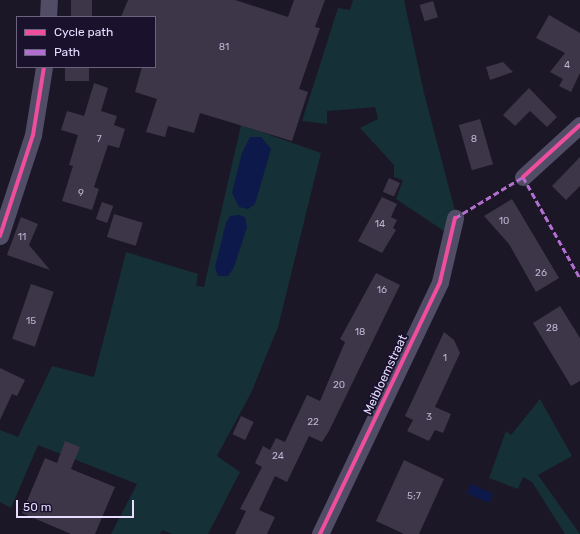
<!DOCTYPE html>
<html>
<head>
<meta charset="utf-8">
<style>
	body { margin:0 }
	#map { position:relative; width:580px; height:534px; overflow:hidden; background:#1c1727; font-family:Rubik,sans-serif }
	div>[style] { position:absolute }
	[style*='--x'] { left:calc(var(--x)*1px); top:calc(var(--y)*1px); width:calc(var(--w)*1px); rotate:calc(var(--a)*1deg) }
	.green>* { inset:0; background:#153036 }
	.water>* { inset:0; background:#0c194a; transform-origin:0 0 }
	.building>* { inset:0; background:#3c3648; transform-origin:0 0 }
	.minor>* { height:17px; margin:-8.5px; padding:0 8.5px; transform-origin:8.5px; border-radius:8.5px; background:#524d67 }
	.quiet>* { height:3px; margin-top:-1.5px; transform-origin:0; background:repeating-linear-gradient(90deg,#b36fd0 0 6px,transparent 0 9px) }
	.cycleway>* { height:4px; margin:-2px; padding:0 2px; transform-origin:2px; border-radius:2px; background:#ef4d9e }
	span { translate:-50% -50%; white-space:nowrap; text-align:center; line-height:1.15; -webkit-text-stroke:4px #1a112d; paint-order:stroke }
	.number-label { font-size:10px; color:#bcb3d1 }
	.number-label span { -webkit-text-stroke-width:0 }
	.street-label { font-size:12px; color:#e6ddff }
	.legend { position:absolute; left:16px; top:16px; width:140px; height:52px; box-sizing:border-box; background:#1a112d; border:1px solid #6c6381; margin:0; padding:5px 7px; list-style:none; font-size:12px; color:#e6ddff }
	.legend li { display:flex; align-items:center; gap:8px; height:20px }
	.legend b { width:20px; border:1px solid #6c6381 }
	.scale { position:absolute; left:16px; top:500px; width:118px; height:18px; box-sizing:border-box; border:2px solid #e6ddff; border-top:0; padding-left:5px; font-size:12px; line-height:14px; white-space:nowrap; color:#e6ddff; -webkit-text-stroke:3px #1a112d; paint-order:stroke }
</style>
</head>
<body>
<div id="map">
	<div class="green">
		<div style="clip-path:polygon(353px 0,404px 0,424px 93px,455px 211px,444px 231px,396px 199px,403px 180px,394px 177px,394px 165px,360px 128px,378px 119px,375px 107px,327px 111px,327px 124px,302px 121px,338px 8px,350px 10px)"></div>
		<div style="clip-path:polygon(241px 125px,321px 153px,278px 327px,251px 393px,217px 456px,240px 472px,208px 534px,172px 534px,162px 530px,160px 534px,111px 534px,137px 484px,38px 445px,11px 508px,0 502px,0 430px,18px 437px,52px 366px,94px 377px,126px 252px,198px 274px,196px 286px,204px 287px)"></div>
		<div style="clip-path:polygon(540px 399px,572px 456px,538px 475px,580px 534px,565px 534px,532px 482px,523px 477px,518px 489px,489px 478px,506px 431px,511px 435px)"></div>
	</div>
	<div class="water">
		<div style="clip-path:polygon(250px 137px,261px 137px,271px 149px,255px 204px,248px 209px,239px 207px,232px 193px,242px 153px)"></div>
		<div style="clip-path:polygon(239px 215px,245px 217px,247px 227px,234px 267px,228px 276px,218px 276px,215px 267px,226px 223px,230px 216px)"></div>
		<div style="left:471px;top:484px;width:24px;height:10px;rotate:24deg"></div>
	</div>
	<div class="building">
		<div style="left:71px;top:0;width:21px;height:17px"></div>
		<div style="clip-path:polygon(128px 0,235px 0,288px 17px,294px 0,325px 0,315px 27px,320px 28px,299px 89px,308px 92px,292px 141px,200px 113px,194px 133px,168px 126px,165px 137px,146px 132px,157px 99px,135px 92px,142px 67px,155px 67px,155px 17px,121px 17px)"></div>
		<div style="left:433px;top:1px;width:17px;height:14px;rotate:73deg"></div>
		<div style="clip-path:polygon(549px 15px,580px 33px,580px 73px,571px 92px,559px 86px,563px 79px,550px 72px,565px 53px,536px 38px)"></div>
		<div style="clip-path:polygon(503px 62px,513px 72px,490px 80px,486px 67px)"></div>
		<div style="left:65px;top:67px;width:24px;height:14px"></div>
		<div style="clip-path:polygon(94px 83px,108px 88px,101px 111px,117px 116px,114px 125px,125px 129px,119px 148px,108px 145px,94px 187px,99px 189px,92px 210px,62px 201px,73px 166px,69px 165px,78px 135px,61px 130px,67px 111px,84px 116px)"></div>
		<div style="clip-path:polygon(529px 88px,557px 117px,547px 127px,530px 111px,515px 126px,503px 115px)"></div>
		<div style="left:480px;top:119px;width:47px;height:22px;rotate:74deg"></div>
		<div style="clip-path:polygon(580px 157px,580px 186px,566px 200px,552px 186px)"></div>
		<div style="left:389px;top:178px;width:12px;height:15px;rotate:24deg"></div>
		<div style="clip-path:polygon(382px 197px,397px 204px,391px 217px,397px 220px,393px 228px,396px 230px,382px 253px,358px 241px)"></div>
		<div style="clip-path:polygon(512px 199px,559px 278px,536px 292px,509px 244px,484px 216px)"></div>
		<div style="left:102px;top:202px;width:12px;height:18px;rotate:20deg"></div>
		<div style="left:114px;top:214px;width:30px;height:24px;rotate:17deg"></div>
		<div style="clip-path:polygon(21px 217px,38px 224px,29px 245px,50px 270px,7px 255px)"></div>
		<div style="clip-path:polygon(376px 273px,400px 285px,329px 431px,322px 442px,309px 436px,287px 482px,275px 476px,259px 510px,275px 517px,267px 534px,235px 534px,246px 511px,240px 509px,262px 467px,255px 463px,263px 446px,270px 450px,276px 438px,285px 442px,307px 395px,320px 401px,345px 342px,340px 339px)"></div>
		<div style="left:31px;top:284px;width:24px;height:58px;rotate:19deg"></div>
		<div style="clip-path:polygon(560px 306px,580px 338px,580px 381px,571px 386px,533px 323px)"></div>
		<div style="clip-path:polygon(444px 332px,454px 340px,460px 353px,435px 407px,451px 414px,443px 433px,435px 430px,429px 441px,407px 431px,413px 420px,405px 416px)"></div>
		<div style="clip-path:polygon(0 368px,25px 380px,17px 396px,12px 394px,0 420px)"></div>
		<div style="left:241px;top:416px;width:14px;height:20px;rotate:25deg"></div>
		<div style="clip-path:polygon(65px 441px,80px 447px,71px 469px,115px 487px,95px 534px,71px 534px,22px 513px,45px 458px,57px 463px)"></div>
		<div style="clip-path:polygon(404px 460px,444px 479px,419px 534px,404px 534px,376px 521px)"></div>
	</div>
	<div class="minor">
		<div style="--x:48;--y:17;--w:17;--a:-87"></div>
		<div style="--x:523;--y:177;--w:77;--a:-42.4"></div>
		<div style="--x:0;--y:236;--w:106;--a:-71.9"></div>
		<div style="--x:33;--y:135;--w:69;--a:-80.8"></div>
		<div style="--x:320;--y:534;--w:279;--a:-64.5"></div>
		<div style="--x:440;--y:282;--w:66;--a:-76.8"></div>
	</div>
	<div class="quiet">
		<div style="--x:455;--y:218;--w:79;--a:-31.1"></div>
		<div style="--x:523;--y:177;--w:116;--a:60.6"></div>
	</div>
	<div class="cycleway">
		<div style="--x:523;--y:177;--w:77;--a:-42.4"></div>
		<div style="--x:0;--y:236;--w:106;--a:-71.9"></div>
		<div style="--x:33;--y:135;--w:69;--a:-80.8"></div>
		<div style="--x:320;--y:534;--w:279;--a:-64.5"></div>
		<div style="--x:440;--y:282;--w:66;--a:-76.8"></div>
	</div>
	<div class="number-label">
		<span style="left:224px;top:48px">81</span>
		<span style="left:567px;top:66px">4</span>
		<span style="left:99px;top:140px">7</span>
		<span style="left:474px;top:140px">8</span>
		<span style="left:81px;top:194px">9</span>
		<span style="left:504px;top:222px">10</span>
		<span style="left:380px;top:225px">14</span>
		<span style="left:22px;top:238px">11</span>
		<span style="left:541px;top:274px">26</span>
		<span style="left:382px;top:291px">16</span>
		<span style="left:31px;top:322px">15</span>
		<span style="left:552px;top:329px">28</span>
		<span style="left:360px;top:333px">18</span>
		<span style="left:445px;top:359px">1</span>
		<span style="left:339px;top:386px">20</span>
		<span style="left:429px;top:418px">3</span>
		<span style="left:313px;top:423px">22</span>
		<span style="left:278px;top:457px">24</span>
		<span style="left:414px;top:497px">5;7</span>
	</div>
	<div class="street-label">
		<span style="left:386px;top:375px;rotate:-65deg">Meibloemstraat</span>
	</div>
	<ul class="legend">
	<li><b style="height:5px;background:#ef4d9e"></b>Cycle path</li>
	<li><b style="height:5px;background:#b36fd0"></b>Path</li>
	</ul>
	<div class="scale">50 m</div>
</div>
</body>
</html>
